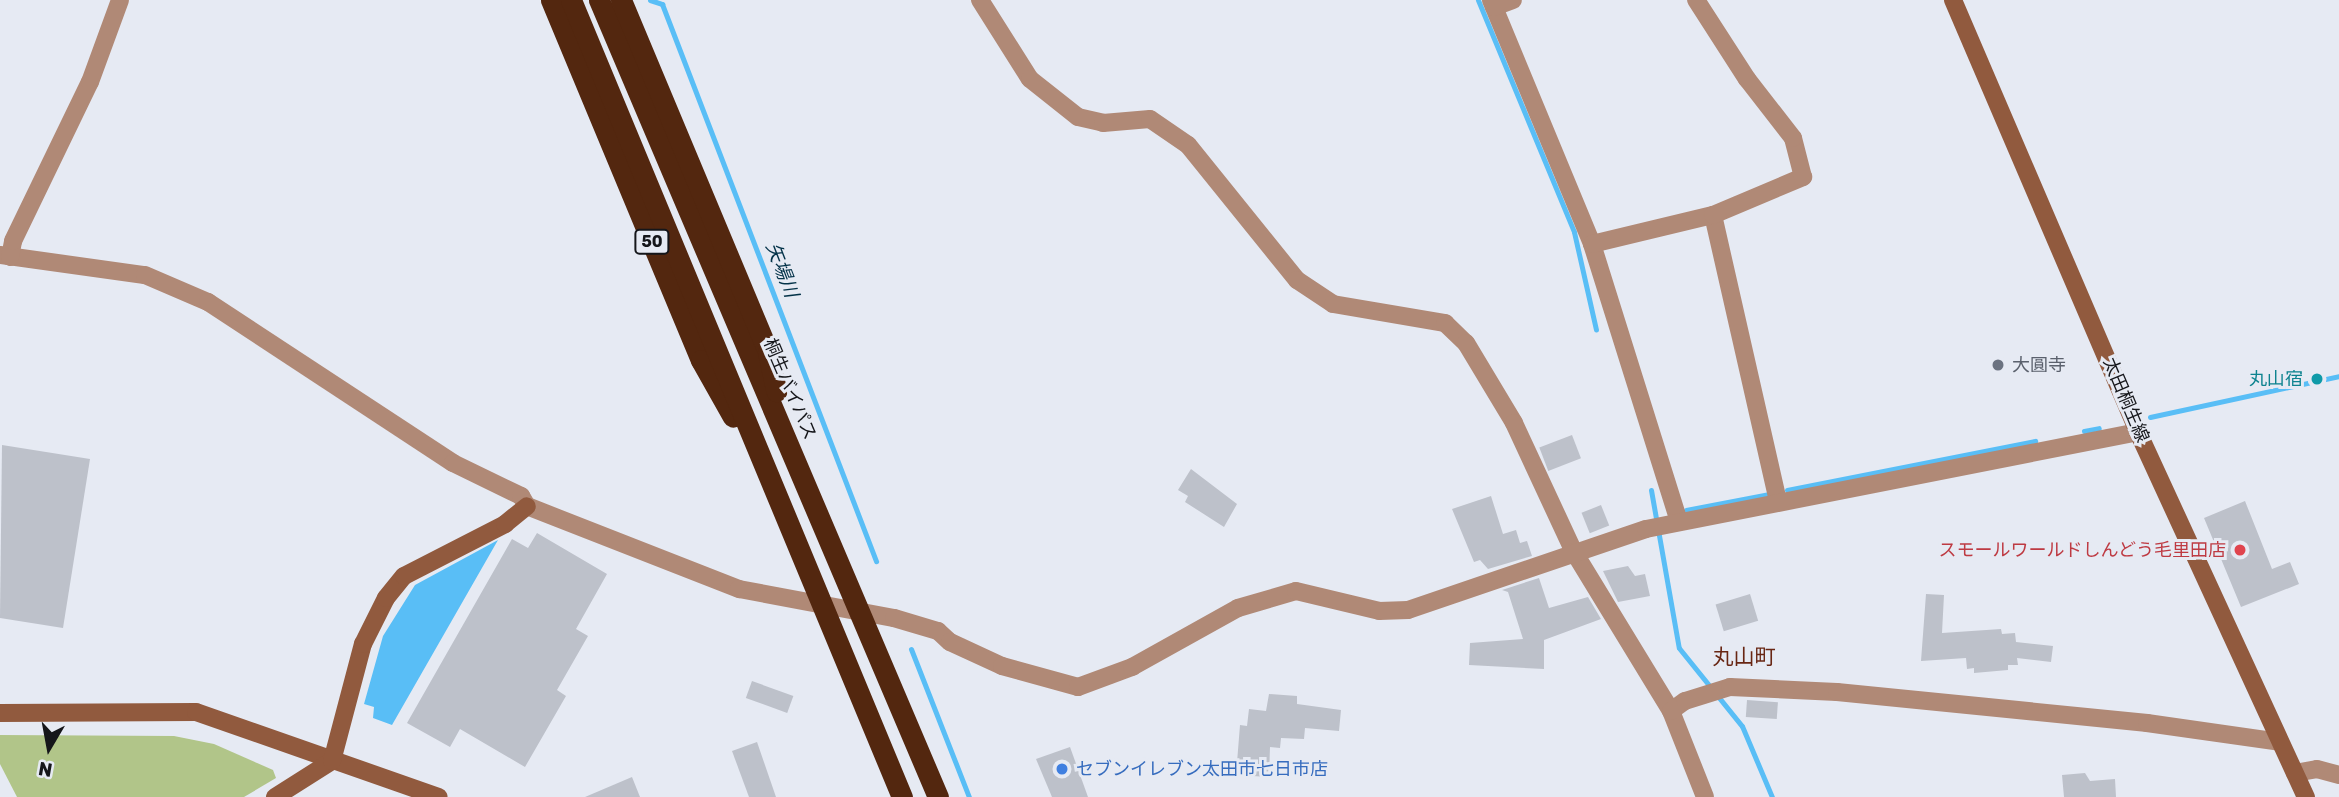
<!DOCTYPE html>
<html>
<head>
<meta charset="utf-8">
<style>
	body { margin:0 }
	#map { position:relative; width:2339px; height:797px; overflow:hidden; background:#e6eaf3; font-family:Rubik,"Noto Sans JP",sans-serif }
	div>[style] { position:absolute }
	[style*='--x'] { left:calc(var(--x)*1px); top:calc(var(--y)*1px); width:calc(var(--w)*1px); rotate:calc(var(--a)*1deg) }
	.green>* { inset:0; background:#b1c589 }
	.water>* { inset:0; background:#59bef6 }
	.stream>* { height:5px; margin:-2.5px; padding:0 2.5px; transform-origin:2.5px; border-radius:2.5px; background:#59bef6 }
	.building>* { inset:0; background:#bdc1ca; transform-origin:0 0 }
	.street>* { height:18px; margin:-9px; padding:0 9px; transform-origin:9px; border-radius:9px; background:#b08976 }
	.secondary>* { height:18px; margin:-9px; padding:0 9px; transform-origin:9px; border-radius:9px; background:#915a3e }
	.highway>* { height:21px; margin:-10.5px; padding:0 10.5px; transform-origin:10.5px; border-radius:10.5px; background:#53270f }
	.dots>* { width:19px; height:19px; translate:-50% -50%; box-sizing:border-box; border:4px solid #e6eaf3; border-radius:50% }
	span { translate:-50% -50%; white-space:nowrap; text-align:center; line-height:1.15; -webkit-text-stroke:6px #e6eaf3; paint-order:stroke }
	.shield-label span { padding:2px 5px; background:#e6eaf3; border:2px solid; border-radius:5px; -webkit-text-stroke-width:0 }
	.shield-label { font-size:16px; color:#15161a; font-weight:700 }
	.worship-label { font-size:18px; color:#5b616d }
	.left { translate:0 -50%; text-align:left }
	.culture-label { font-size:18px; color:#0d838f }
	.right { translate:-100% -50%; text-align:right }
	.street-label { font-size:18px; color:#15161a }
	.health-label { font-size:18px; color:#be3a42 }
	.shop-label { font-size:18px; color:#366cbe }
	.water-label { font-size:19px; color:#033248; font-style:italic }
	.quarter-label { font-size:21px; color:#682613 }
	.north { position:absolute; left:14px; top:713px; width:70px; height:70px; -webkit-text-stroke:5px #e6eaf3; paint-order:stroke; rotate:190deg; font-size:19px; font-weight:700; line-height:28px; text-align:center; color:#15161a }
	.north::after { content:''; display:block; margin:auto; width:24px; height:32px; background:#15161a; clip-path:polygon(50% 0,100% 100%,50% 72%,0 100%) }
</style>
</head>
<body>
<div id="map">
	<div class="green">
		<div style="clip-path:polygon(0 735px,174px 736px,214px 744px,273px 770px,276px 778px,244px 797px,17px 797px,0 764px)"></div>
	</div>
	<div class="water">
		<div style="clip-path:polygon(498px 540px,392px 725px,373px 718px,374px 707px,364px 704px,383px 636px,415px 585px)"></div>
	</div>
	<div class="stream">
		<div style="--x:650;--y:0;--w:13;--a:18"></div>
		<div style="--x:662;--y:4;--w:597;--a:68.98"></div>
		<div style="--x:1478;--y:0;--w:251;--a:67.5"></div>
		<div style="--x:1574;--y:232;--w:100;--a:77.3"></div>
		<div style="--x:2150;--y:417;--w:193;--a:-12.2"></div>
		<div style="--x:2084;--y:431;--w:15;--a:-11"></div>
		<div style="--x:1651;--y:490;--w:160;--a:80"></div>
		<div style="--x:1679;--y:648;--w:100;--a:51.1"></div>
		<div style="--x:1742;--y:726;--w:77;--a:67.1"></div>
		<div style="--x:1787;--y:490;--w:253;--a:-11.2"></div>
		<div style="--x:1686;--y:510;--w:85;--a:-10.9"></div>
		<div style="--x:911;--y:649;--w:159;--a:68.6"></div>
	</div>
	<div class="building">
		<div style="left:1572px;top:435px;width:25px;height:35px;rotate:69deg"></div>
		<div style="clip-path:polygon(2px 445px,90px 459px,63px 628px,0 618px)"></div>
		<div style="clip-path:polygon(1191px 469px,1237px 504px,1224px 527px,1185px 502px,1188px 496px,1178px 490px)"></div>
		<div style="clip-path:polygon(1491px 496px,1503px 534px,1516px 530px,1520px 543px,1527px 541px,1532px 556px,1488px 569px,1480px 560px,1474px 562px,1452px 509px)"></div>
		<div style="clip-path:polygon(2245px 501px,2272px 569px,2290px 562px,2299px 584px,2241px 607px,2204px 518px)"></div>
		<div style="left:1601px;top:505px;width:22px;height:21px;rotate:68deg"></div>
		<div style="clip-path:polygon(537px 533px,607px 574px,576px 629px,588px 636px,557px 690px,566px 696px,525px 767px,460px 729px,450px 747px,407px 723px,512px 539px,528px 548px)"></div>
		<div style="clip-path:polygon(1628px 566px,1635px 576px,1645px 574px,1650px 596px,1618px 602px,1603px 571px)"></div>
		<div style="clip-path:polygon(1539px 578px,1549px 608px,1588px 597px,1601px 619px,1544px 640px,1544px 669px,1469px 665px,1470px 643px,1523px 639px,1508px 592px,1502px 590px)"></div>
		<div style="left:1750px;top:594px;width:28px;height:36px;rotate:73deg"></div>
		<div style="clip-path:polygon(1926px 594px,1944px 595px,1942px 633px,2001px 629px,2002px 634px,2015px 633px,2016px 642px,2053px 646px,2051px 662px,2017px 658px,2018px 665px,2008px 665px,2008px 670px,1974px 673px,1974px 668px,1967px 669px,1966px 658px,1921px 661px)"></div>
		<div style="left:752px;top:681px;width:44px;height:18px;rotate:20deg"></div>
		<div style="clip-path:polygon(1269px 694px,1297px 696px,1297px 704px,1341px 710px,1339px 731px,1305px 728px,1304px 739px,1281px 738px,1280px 748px,1270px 747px,1269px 777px,1236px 775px,1240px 725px,1247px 726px,1249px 709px,1266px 711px)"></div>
		<div style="left:1747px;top:700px;width:31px;height:17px;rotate:4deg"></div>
		<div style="clip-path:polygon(757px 742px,776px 797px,749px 797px,732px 751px)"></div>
		<div style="clip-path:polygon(1070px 747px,1088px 797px,1052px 797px,1036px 759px)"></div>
		<div style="clip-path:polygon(2085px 773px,2090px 781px,2115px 779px,2116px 797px,2064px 797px,2062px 775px)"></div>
		<div style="clip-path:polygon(632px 777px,640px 797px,585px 797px)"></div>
	</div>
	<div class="street">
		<div style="--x:980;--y:0;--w:93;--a:57.7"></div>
		<div style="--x:1030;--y:79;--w:61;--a:38.4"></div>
		<div style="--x:1078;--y:117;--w:26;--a:13"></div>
		<div style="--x:1103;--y:123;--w:47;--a:-4.9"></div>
		<div style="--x:1150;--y:119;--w:46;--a:34.4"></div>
		<div style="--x:1188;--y:145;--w:174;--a:51.1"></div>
		<div style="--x:1297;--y:280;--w:43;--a:33.7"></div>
		<div style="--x:1333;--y:304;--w:114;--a:9.6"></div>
		<div style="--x:1445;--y:323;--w:29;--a:44"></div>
		<div style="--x:1466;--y:343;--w:93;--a:59"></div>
		<div style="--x:1514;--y:423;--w:142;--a:65.1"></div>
		<div style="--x:1574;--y:552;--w:186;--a:58.6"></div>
		<div style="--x:1671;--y:711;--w:92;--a:68.4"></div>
		<div style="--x:1491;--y:0;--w:264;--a:67.5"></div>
		<div style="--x:1592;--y:244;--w:291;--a:72.6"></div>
		<div style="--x:1494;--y:7;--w:20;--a:-20"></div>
		<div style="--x:1713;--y:215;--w:294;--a:77.2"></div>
		<div style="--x:1592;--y:244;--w:124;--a:-13.5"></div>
		<div style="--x:1713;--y:215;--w:98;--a:-22.9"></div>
		<div style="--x:1803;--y:177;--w:40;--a:-104.4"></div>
		<div style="--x:1793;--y:138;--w:75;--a:-127.9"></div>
		<div style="--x:1747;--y:79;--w:94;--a:-122.8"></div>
		<div style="--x:0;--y:255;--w:146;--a:7.9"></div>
		<div style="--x:145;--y:275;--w:69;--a:23.2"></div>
		<div style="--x:208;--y:302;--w:293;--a:33.3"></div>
		<div style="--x:453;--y:463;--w:76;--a:25.9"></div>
		<div style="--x:521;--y:496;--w:12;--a:59"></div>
		<div style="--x:527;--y:506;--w:228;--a:21.4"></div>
		<div style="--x:739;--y:589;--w:158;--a:10.6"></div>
		<div style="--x:894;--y:618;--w:46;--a:16.5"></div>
		<div style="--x:938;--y:631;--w:16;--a:43"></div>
		<div style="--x:950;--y:642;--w:57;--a:24.8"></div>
		<div style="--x:1002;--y:666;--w:79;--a:15.4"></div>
		<div style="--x:1078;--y:687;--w:58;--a:-20.3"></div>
		<div style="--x:1132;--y:667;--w:121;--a:-29.1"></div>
		<div style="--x:1238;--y:608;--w:60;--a:-16.3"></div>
		<div style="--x:1296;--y:591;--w:85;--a:13.5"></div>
		<div style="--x:1379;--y:611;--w:29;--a:-2"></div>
		<div style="--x:1408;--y:610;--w:251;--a:-18.8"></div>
		<div style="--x:1646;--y:529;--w:501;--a:-11.15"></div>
		<div style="--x:10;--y:257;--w:16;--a:-79"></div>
		<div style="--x:13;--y:241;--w:177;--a:-64.2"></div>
		<div style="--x:90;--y:82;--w:87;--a:-69.9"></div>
		<div style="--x:1671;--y:711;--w:17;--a:-36"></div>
		<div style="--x:1685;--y:701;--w:47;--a:-17.3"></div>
		<div style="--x:1730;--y:687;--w:107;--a:2.7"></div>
		<div style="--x:1837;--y:692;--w:312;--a:5.7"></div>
		<div style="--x:2147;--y:723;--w:134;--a:8.1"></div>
		<div style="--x:2295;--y:773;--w:22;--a:-10"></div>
		<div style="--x:2317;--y:769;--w:23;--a:15"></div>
	</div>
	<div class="secondary">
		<div style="--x:1953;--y:0;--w:470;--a:66.8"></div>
		<div style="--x:2138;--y:432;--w:402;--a:65.3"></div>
		<div style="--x:0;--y:713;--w:196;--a:-0.3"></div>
		<div style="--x:196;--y:712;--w:257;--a:19.3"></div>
		<div style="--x:275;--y:797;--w:67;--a:-32.3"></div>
		<div style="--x:332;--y:761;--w:121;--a:-75.2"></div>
		<div style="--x:363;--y:644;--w:51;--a:-63.4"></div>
		<div style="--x:386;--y:598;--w:28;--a:-51"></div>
		<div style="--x:404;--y:576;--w:114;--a:-27.2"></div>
		<div style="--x:505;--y:524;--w:28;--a:-39"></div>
	</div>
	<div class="highway">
		<div style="--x:551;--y:0;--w:390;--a:67.4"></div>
		<div style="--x:701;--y:360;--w:65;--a:60.7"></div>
		<div style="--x:571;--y:0;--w:863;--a:67.45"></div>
		<div style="--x:599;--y:0;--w:866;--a:66.96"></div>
		<div style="--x:621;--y:0;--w:381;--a:67.3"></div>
		<div style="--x:768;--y:352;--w:40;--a:78"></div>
	</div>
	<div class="dots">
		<div style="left:1998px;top:365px;background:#6b7280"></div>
		<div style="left:2317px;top:379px;background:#0f9aa8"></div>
		<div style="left:2240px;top:550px;background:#e0444e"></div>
		<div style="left:1062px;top:769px;background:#3f7fe0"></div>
	</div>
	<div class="shield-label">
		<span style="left:652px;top:242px">50</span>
	</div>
	<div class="worship-label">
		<span class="left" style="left:2012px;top:365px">大圓寺</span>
	</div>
	<div class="culture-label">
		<span class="right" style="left:2303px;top:379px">丸山宿</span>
	</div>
	<div class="street-label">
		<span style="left:790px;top:389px;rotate:67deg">桐生バイパス</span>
		<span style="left:2126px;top:400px;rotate:67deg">太田桐生線</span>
	</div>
	<div class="health-label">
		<span class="right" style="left:2226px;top:550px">スモールワールドしんどう毛里田店</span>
	</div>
	<div class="shop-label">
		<span class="left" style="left:1076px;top:769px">セブンイレブン太田市七日市店</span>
	</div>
	<div class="water-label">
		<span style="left:782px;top:270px;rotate:69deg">矢場川</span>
	</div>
	<div class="quarter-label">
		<span style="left:1744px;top:657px">丸山町</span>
	</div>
	<div class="north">N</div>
</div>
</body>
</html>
